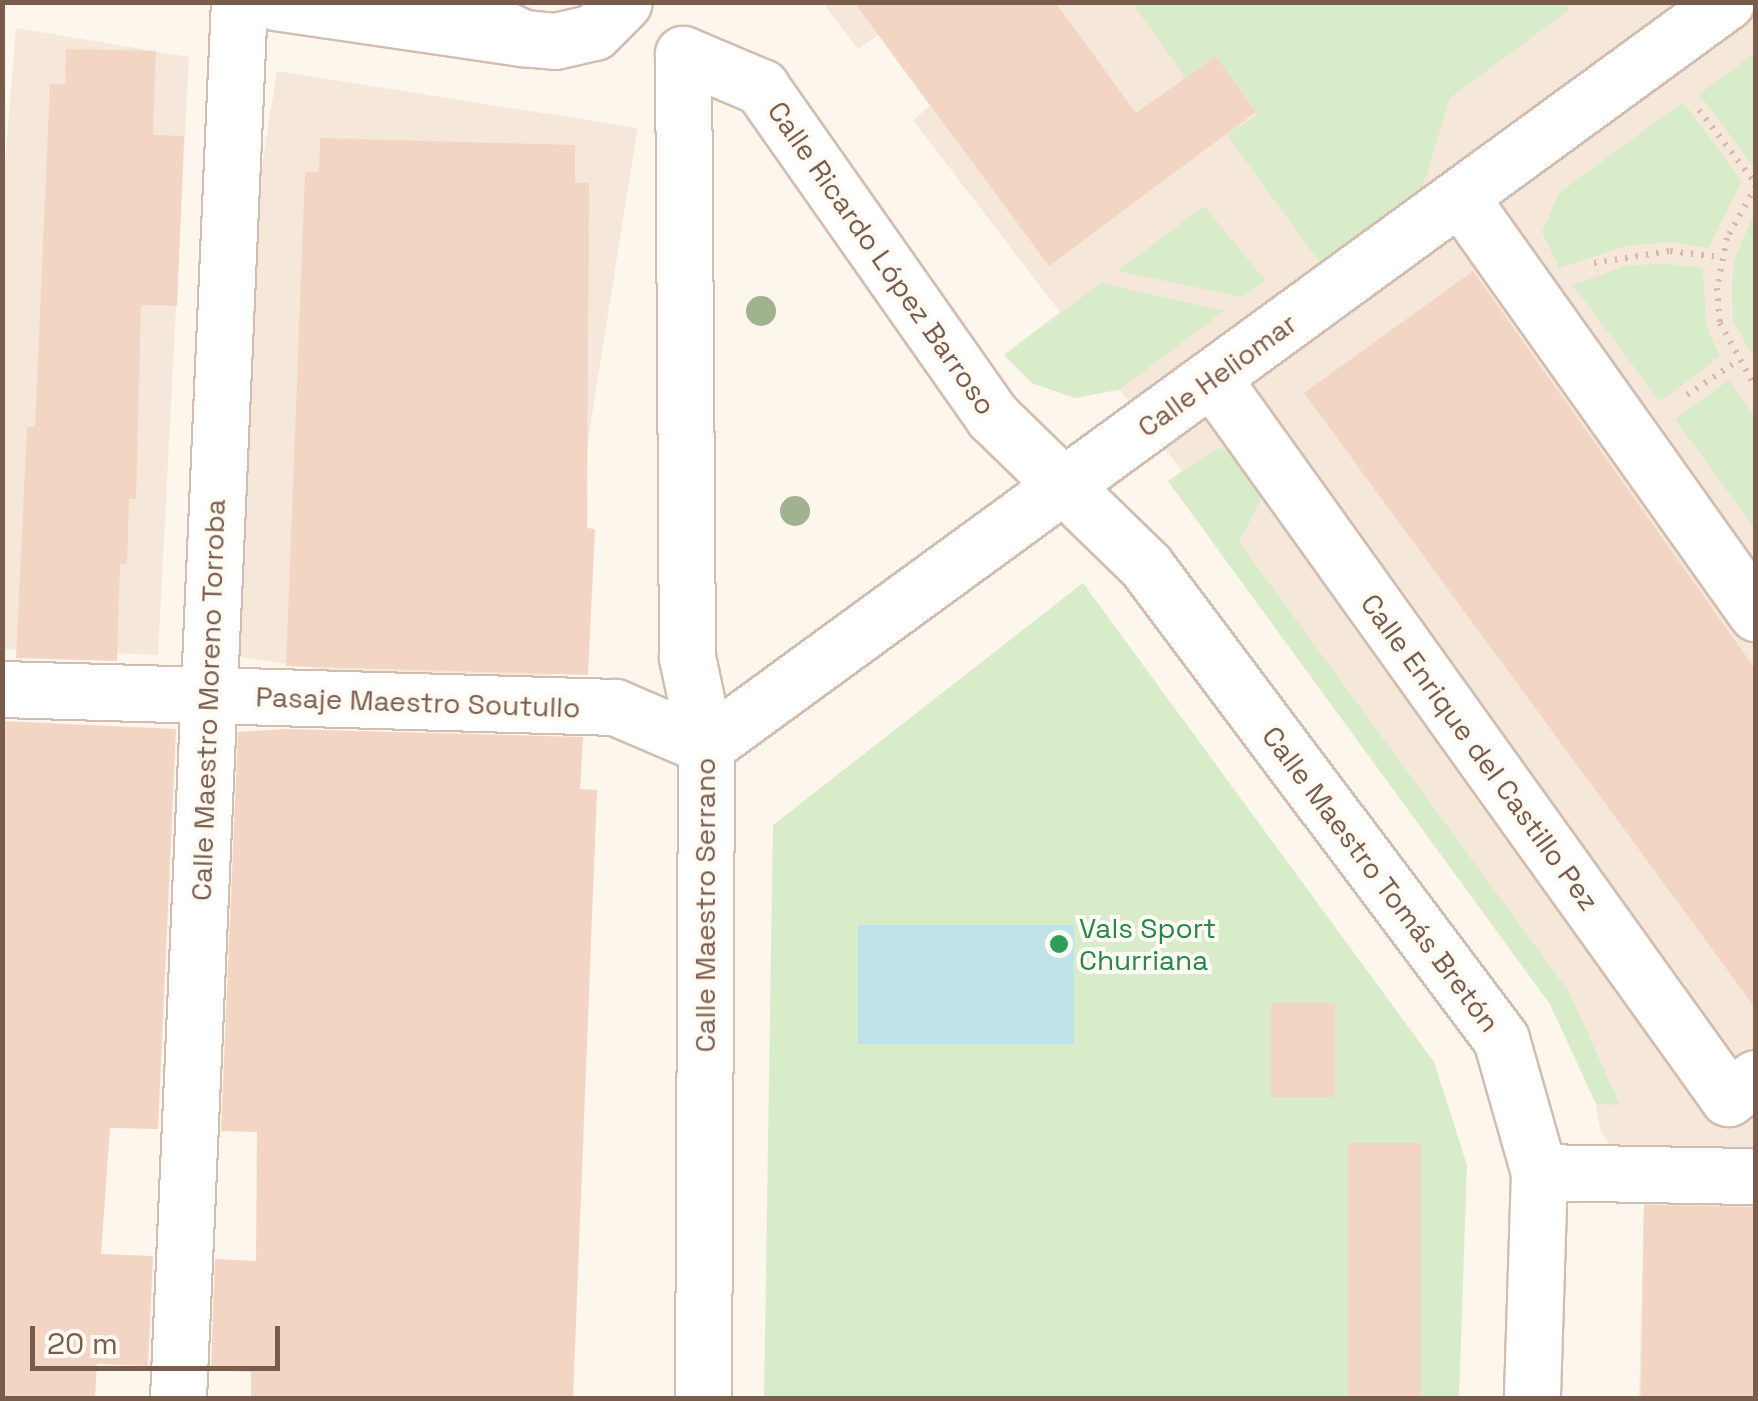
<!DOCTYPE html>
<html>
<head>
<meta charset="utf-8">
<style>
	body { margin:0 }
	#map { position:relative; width:1758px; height:1401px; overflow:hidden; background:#fdf6ec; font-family:"Space Grotesk",sans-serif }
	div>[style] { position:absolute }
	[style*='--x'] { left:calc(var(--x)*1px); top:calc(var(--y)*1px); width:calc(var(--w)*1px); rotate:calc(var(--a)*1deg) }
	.residential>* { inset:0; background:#f5e8da; transform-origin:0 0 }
	.green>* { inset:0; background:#d8ecc9 }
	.water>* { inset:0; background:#bfe3e8; transform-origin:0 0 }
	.building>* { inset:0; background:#f3d5c3; transform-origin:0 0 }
	.path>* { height:6px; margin-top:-3px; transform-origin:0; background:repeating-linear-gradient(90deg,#d9b8a5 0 2.5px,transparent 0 10.5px) }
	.roads { filter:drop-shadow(2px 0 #d1beb0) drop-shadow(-2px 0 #d1beb0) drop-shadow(0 2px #d1beb0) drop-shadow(0 -2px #d1beb0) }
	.minor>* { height:55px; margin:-27.5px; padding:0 27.5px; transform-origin:27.5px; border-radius:27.5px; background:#fff }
	.trees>* { width:30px; height:30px; margin:-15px; border-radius:50%; background:#a0b28e }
	.dots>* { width:28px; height:28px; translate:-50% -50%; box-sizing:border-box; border:5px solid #fffaf3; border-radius:50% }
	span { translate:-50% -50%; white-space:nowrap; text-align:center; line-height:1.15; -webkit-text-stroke:8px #fffaf3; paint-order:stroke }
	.street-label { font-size:28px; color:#7a5c4d }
	.leisure-label { font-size:28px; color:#27864d }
	.left { translate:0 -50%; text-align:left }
	.frame { position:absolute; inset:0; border:5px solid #7a5c4d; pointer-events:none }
	.scale { position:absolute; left:30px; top:1326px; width:250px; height:45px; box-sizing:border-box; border:5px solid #7a5c4d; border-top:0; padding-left:12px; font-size:30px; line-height:35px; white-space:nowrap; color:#7a5c4d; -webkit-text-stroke:8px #fffaf3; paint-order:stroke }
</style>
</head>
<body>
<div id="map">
	<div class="residential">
		<div style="clip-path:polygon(823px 3px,1755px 3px,1755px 1398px,1639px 1398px,1644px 1203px,1600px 1129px,1596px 1104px,1550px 1004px,1168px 481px,1182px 471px,1120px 390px,1075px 398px,1032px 383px,1004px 355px,1060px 312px,913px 120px,930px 106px,878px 35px,858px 49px)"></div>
		<div style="clip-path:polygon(16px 28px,189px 57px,158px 655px,3px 649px,2px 202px)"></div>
		<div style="left:277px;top:71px;width:365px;height:584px;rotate:9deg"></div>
	</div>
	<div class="green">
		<div style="clip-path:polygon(1565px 2px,1570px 9px,1450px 98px,1420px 196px,1323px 267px,1227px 135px,1258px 114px,1216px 56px,1186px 78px,1132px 3px)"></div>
		<div style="clip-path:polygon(1755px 53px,1755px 169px,1699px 94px)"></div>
		<div style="clip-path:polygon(1683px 102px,1742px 181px,1708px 248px,1670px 242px,1625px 246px,1559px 268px,1542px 232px,1559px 193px)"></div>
		<div style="clip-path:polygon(1204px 206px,1265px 280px,1242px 297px,1118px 271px)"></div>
		<div style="clip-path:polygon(1755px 210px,1755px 361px,1733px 320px,1732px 289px,1734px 261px)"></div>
		<div style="clip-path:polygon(1669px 264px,1703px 268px,1706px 325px,1720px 356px,1660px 402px,1573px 285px,1629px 265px)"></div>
		<div style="clip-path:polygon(1101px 283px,1224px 311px,1120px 389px,1075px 398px,1032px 383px,1004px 355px)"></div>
		<div style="clip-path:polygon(1729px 380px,1755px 416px,1755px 529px,1675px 419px)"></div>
		<div style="clip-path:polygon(1217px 448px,1240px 453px,1266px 489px,1239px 542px,1569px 992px,1620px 1105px,1596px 1104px,1550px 1004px,1168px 481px)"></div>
		<div style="clip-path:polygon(1083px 583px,1434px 1062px,1467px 1165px,1459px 1398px,764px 1398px,773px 825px)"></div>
	</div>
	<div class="water">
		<div style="left:858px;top:925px;width:216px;height:119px"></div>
	</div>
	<div class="building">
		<div style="clip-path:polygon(854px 2px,1055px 2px,1136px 113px,1216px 56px,1256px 112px,1049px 266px)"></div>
		<div style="clip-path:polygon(66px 49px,156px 51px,153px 135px,184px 136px,177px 306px,141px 305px,136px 499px,129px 499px,127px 564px,120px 564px,117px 661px,16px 658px,27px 427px,35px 427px,50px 84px,65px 84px)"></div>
		<div style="clip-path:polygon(320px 138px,575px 145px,575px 183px,589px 183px,587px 528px,595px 529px,588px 675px,286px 666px,305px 172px,319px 172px)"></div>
		<div style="clip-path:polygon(1473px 271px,1756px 670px,1756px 1009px,1304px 393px)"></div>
		<div style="clip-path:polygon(2px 721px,176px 729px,158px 1129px,110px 1128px,101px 1254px,153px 1256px,148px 1366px,97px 1364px,95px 1398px,2px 1398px)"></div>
		<div style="clip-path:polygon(284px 729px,583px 737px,580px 789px,597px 790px,573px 1398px,251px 1398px,251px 1372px,211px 1370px,215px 1259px,256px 1261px,257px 1132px,221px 1131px,238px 732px)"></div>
		<div style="left:1271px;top:1003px;width:64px;height:94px"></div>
		<div style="left:1421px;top:1143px;width:255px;height:73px;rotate:90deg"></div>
		<div style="left:1644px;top:1205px;width:112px;height:193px;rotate:1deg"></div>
	</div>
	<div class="path">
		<div style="--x:1699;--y:110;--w:93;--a:52.4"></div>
		<div style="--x:1756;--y:186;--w:60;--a:119.1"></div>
		<div style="--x:1727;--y:238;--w:51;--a:101.3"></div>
		<div style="--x:1717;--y:288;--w:35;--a:85"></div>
		<div style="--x:1720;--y:323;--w:74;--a:61"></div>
		<div style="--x:1594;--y:263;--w:77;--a:-9"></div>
		<div style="--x:1670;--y:251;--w:50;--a:6.8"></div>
		<div style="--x:1687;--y:395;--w:59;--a:-34"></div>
	</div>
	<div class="roads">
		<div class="minor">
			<div style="--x:275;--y:2;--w:251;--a:8.3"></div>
			<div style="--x:490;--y:22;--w:37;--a:26"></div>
			<div style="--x:523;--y:38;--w:32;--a:5"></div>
			<div style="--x:555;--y:41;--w:40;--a:-13"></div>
			<div style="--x:594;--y:32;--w:42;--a:-45"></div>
			<div style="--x:683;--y:54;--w:85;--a:22.9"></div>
			<div style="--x:761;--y:87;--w:403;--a:54.9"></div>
			<div style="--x:993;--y:417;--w:214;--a:44.2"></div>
			<div style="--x:1146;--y:566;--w:591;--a:53.11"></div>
			<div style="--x:1501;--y:1039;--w:138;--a:74.1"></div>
			<div style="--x:1539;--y:1172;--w:226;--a:91.8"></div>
			<div style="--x:683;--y:54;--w:603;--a:89.62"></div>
			<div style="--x:687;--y:657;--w:91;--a:77.9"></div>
			<div style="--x:706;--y:746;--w:652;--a:90.26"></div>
			<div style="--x:1460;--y:197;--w:511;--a:54.57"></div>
			<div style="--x:1212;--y:378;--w:886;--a:54.37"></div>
			<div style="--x:1728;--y:1098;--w:34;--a:-36"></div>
			<div style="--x:2;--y:689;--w:613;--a:1.68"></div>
			<div style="--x:615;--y:707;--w:99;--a:23.2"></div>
			<div style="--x:706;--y:746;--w:1263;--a:-36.11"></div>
			<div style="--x:1539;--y:1172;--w:217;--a:1.1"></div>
			<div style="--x:178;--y:1398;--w:1397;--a:-87.5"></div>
		</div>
	</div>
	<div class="trees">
		<div style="left:761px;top:311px"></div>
		<div style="left:795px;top:511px"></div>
	</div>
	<div class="dots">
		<div style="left:1059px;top:944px;background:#2e9e5b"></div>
	</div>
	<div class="street-label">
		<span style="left:882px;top:258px;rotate:55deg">Calle Ricardo López Barroso</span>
		<span style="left:1217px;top:375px;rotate:-36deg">Calle Heliomar</span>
		<span style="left:208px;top:700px;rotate:-88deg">Calle Maestro Moreno Torroba</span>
		<span style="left:418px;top:702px;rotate:2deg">Pasaje Maestro Soutullo</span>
		<span style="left:1480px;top:752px;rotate:54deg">Calle Enrique del Castillo Pez</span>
		<span style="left:1381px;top:879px;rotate:53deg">Calle Maestro Tomás Bretón</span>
		<span style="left:705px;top:905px;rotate:-90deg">Calle Maestro Serrano</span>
	</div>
	<div class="leisure-label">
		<span class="left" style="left:1079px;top:944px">Vals Sport<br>Churriana</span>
	</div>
	<div class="frame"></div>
	<div class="scale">20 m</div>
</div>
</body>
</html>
